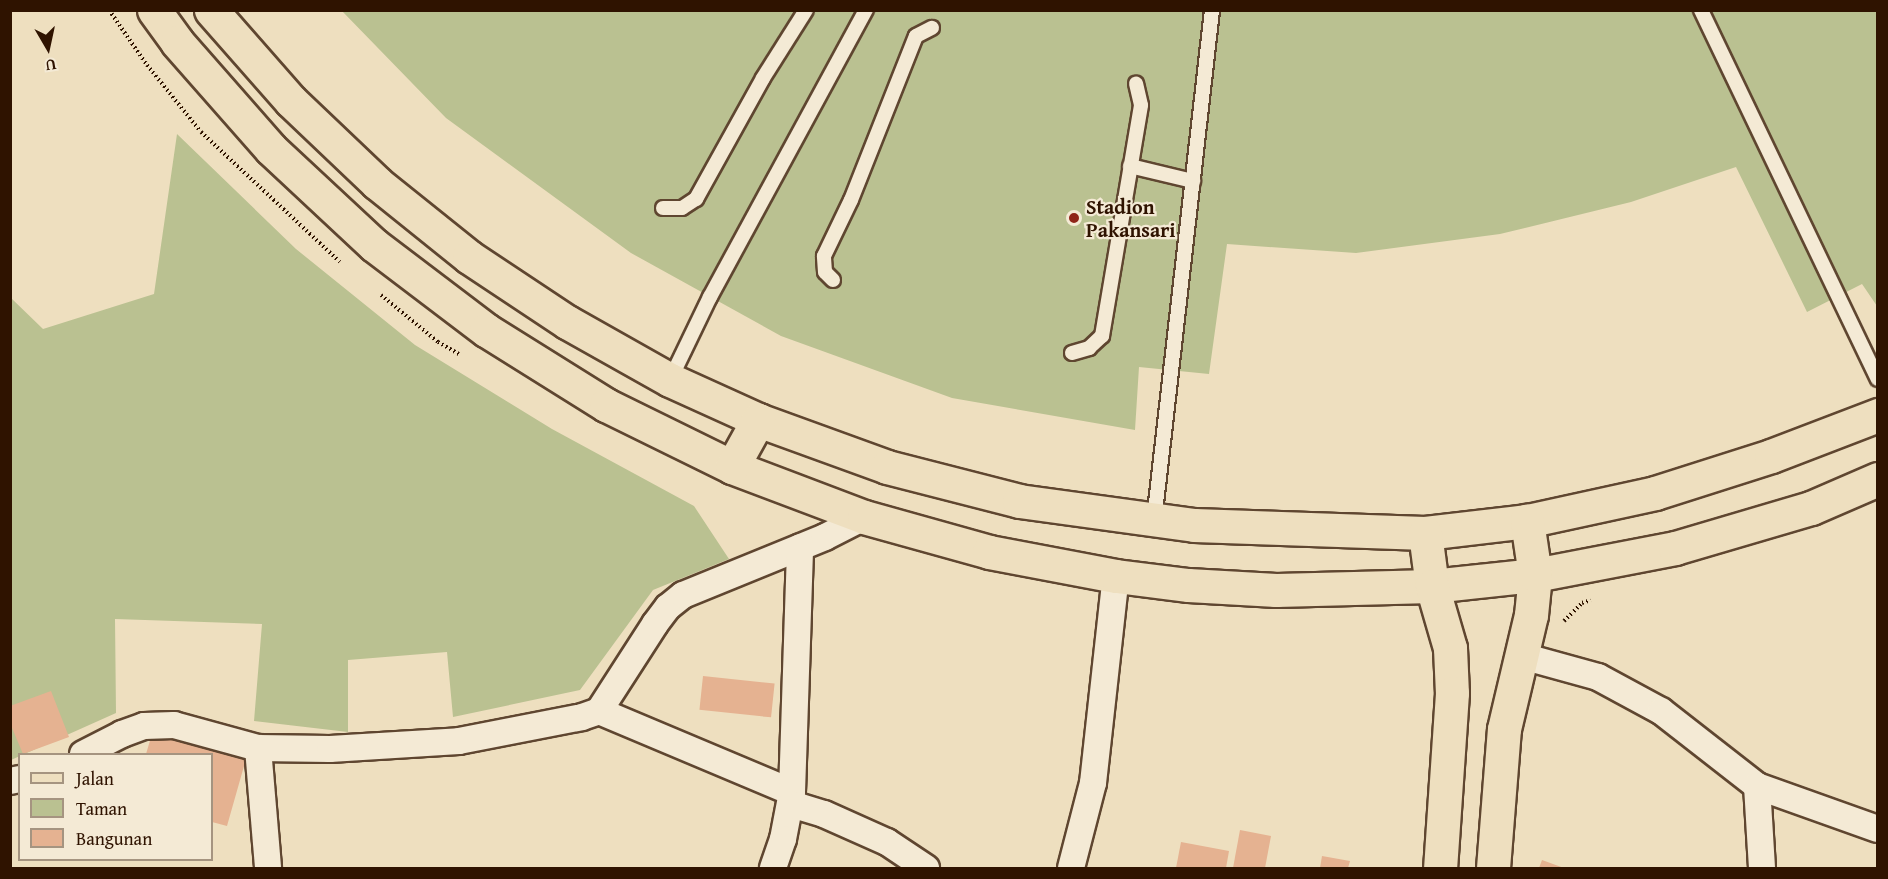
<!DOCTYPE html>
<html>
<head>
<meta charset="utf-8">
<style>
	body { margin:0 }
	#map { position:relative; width:1888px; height:879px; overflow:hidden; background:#eedfbf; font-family:"Gentium Book Plus",serif }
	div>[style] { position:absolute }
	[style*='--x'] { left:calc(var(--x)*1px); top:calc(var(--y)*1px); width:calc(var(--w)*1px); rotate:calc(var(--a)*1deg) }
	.green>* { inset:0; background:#bac191 }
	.building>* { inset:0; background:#e5b291; transform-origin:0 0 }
	.path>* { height:4px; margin-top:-2px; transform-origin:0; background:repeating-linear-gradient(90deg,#2f1300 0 1.5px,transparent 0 4.5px) }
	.roads { filter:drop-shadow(2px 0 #5f4630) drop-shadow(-2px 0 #5f4630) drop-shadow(0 2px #5f4630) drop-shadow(0 -2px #5f4630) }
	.service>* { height:14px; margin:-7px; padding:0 7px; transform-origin:7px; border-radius:7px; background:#f4ead5 }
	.minor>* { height:26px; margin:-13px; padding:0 13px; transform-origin:13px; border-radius:13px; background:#f4ead5 }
	.primary>* { height:33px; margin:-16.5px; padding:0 16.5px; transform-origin:16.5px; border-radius:16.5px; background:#eedfbf }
	.dots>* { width:16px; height:16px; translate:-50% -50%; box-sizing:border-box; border:3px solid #f4ead5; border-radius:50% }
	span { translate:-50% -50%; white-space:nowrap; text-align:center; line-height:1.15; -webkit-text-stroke:4.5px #f4ead5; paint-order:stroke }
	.poi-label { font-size:20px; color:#2f1300; font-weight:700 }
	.left { translate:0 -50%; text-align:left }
	.frame { position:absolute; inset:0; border:12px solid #2f1300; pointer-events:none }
	.legend { position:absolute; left:18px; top:753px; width:195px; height:108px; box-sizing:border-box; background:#f4ead5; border:2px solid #a59480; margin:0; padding:8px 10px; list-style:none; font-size:18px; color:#2f1300 }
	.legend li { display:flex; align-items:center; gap:12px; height:30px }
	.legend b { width:30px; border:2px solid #a59480 }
	.north { position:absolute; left:18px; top:18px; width:60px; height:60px; -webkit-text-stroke:4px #f4ead5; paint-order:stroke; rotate:171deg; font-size:16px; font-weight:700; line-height:24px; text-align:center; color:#2f1300 }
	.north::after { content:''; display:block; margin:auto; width:21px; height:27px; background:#2f1300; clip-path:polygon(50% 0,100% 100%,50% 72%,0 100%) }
</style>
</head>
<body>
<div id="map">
	<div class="green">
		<div style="clip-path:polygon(342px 11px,1877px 11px,1877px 306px,1862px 284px,1807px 312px,1736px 167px,1631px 202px,1500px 234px,1356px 253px,1227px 244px,1209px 374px,1139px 367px,1135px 430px,952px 398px,781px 336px,631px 253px,446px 118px)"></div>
		<div style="clip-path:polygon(177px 134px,296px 249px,415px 345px,552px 429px,694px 506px,729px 559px,653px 590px,580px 690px,453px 717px,447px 652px,348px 660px,348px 732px,254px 721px,262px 624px,115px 619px,116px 713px,11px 760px,10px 297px,43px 329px,154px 294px)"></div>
	</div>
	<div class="building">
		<div style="left:703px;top:676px;width:72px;height:34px;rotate:6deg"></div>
		<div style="clip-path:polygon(51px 691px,69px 737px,23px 754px,10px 723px,10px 706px)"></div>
		<div style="clip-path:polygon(152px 734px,246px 759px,227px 826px,212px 822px,212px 754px,146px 754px)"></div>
		<div style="clip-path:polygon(1240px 830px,1271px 836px,1265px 868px,1233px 868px)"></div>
		<div style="clip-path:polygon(1181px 842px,1229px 851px,1226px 868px,1176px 868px)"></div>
		<div style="clip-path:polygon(1322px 856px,1350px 861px,1348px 868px,1320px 868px)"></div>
		<div style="clip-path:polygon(1542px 860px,1564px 868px,1539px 868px)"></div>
	</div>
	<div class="path">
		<div style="--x:109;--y:10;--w:67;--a:55.4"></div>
		<div style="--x:147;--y:65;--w:86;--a:51.1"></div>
		<div style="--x:201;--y:132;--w:190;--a:43.1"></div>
		<div style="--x:381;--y:295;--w:74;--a:39.5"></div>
		<div style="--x:438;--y:342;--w:24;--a:30"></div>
		<div style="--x:1564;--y:621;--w:25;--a:-45"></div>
		<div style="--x:1582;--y:603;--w:9;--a:-18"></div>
	</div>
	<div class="roads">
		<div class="service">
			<div style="--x:1701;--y:10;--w:409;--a:64.4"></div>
			<div style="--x:1130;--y:166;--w:65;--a:13.4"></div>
			<div style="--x:663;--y:208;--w:19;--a:0"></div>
			<div style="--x:682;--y:208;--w:17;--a:-33"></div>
			<div style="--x:696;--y:199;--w:138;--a:-61"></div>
			<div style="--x:763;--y:78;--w:80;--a:-57.7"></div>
			<div style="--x:833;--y:280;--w:11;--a:-135"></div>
			<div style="--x:825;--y:272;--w:16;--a:-94"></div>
			<div style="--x:824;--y:256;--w:62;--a:-64.3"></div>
			<div style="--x:851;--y:200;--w:176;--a:-68.4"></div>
			<div style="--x:916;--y:36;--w:18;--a:-27"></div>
			<div style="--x:1072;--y:353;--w:18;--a:-16"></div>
			<div style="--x:1089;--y:348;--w:18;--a:-43"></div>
			<div style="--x:1102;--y:336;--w:234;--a:-80.4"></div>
			<div style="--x:1141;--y:105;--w:22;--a:-103"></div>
			<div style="--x:670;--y:380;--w:92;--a:-64.3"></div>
			<div style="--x:710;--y:297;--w:327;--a:-61.5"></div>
			<div style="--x:1154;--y:521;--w:514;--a:-83.52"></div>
		</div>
		<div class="minor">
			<div style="--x:1522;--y:656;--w:79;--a:15.4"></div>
			<div style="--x:1598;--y:677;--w:72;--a:28.4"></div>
			<div style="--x:1661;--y:711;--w:122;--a:38"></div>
			<div style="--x:1757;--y:786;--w:128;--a:19.6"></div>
			<div style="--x:599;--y:711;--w:209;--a:22.8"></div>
			<div style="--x:792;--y:792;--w:48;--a:100.8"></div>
			<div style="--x:783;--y:839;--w:31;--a:109"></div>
			<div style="--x:258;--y:748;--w:120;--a:85.2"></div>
			<div style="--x:83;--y:754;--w:44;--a:-27.1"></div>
			<div style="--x:122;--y:734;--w:23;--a:-20"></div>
			<div style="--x:144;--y:726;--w:30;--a:-2"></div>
			<div style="--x:174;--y:725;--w:87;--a:15.3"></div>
			<div style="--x:258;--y:748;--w:72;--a:0.8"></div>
			<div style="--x:330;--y:749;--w:129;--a:-3.5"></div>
			<div style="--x:459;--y:741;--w:125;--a:-11"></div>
			<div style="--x:582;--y:717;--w:18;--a:-19"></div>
			<div style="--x:599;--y:711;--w:103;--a:-57.2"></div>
			<div style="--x:655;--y:624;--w:21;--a:-53"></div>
			<div style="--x:668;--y:607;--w:19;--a:-39"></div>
			<div style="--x:683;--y:595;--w:153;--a:-22.2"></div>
			<div style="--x:825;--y:537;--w:44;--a:-27.1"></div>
			<div style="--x:10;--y:781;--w:10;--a:-11"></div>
			<div style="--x:1757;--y:786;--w:82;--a:86.5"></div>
			<div style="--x:792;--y:792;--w:245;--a:-88.1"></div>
			<div style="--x:791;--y:804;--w:34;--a:17"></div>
			<div style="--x:824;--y:814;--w:69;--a:24"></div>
			<div style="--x:887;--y:842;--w:47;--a:33.7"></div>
			<div style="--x:1071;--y:868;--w:88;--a:-75.5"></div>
			<div style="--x:1093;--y:783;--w:208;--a:-83.7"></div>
		</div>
		<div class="primary">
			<div style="--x:154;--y:10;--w:39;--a:54"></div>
			<div style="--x:177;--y:42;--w:142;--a:48.7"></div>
			<div style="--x:271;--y:149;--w:141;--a:43"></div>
			<div style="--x:374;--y:245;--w:141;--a:37.2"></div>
			<div style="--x:486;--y:330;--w:142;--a:32"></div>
			<div style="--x:606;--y:405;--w:140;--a:26.2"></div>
			<div style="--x:732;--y:467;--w:141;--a:20.7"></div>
			<div style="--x:864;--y:517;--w:130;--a:15.6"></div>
			<div style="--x:989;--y:552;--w:129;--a:10.7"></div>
			<div style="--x:1116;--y:576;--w:73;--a:7.1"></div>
			<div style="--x:1188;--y:585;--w:88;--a:3.3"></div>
			<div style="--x:1276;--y:590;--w:156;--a:-1.5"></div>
			<div style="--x:1432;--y:586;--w:104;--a:-6.1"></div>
			<div style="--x:1535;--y:575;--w:143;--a:-10.9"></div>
			<div style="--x:1675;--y:548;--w:142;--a:-16.4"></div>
			<div style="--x:1811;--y:508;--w:73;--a:-23.4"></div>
			<div style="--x:211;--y:10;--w:121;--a:48.7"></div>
			<div style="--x:291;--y:101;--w:119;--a:43.6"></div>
			<div style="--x:377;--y:183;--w:118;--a:38.8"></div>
			<div style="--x:469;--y:257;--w:118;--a:33.6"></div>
			<div style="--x:567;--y:322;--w:118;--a:29.4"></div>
			<div style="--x:670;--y:380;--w:97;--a:24.4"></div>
			<div style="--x:758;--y:420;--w:137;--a:20"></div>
			<div style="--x:887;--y:467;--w:136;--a:14.4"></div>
			<div style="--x:1019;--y:501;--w:177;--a:7.8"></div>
			<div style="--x:1194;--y:525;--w:231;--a:2"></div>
			<div style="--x:1425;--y:533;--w:103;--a:-6.7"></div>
			<div style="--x:1527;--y:521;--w:131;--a:-12.3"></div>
			<div style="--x:1655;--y:493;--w:122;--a:-17.7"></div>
			<div style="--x:1771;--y:456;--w:115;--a:-21"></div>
			<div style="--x:732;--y:467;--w:54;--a:-61"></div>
			<div style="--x:1425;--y:533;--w:53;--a:82.5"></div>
			<div style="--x:1432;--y:586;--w:65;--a:73.8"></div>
			<div style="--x:1450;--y:648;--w:45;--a:87.5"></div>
			<div style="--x:1452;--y:693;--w:175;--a:93.9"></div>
			<div style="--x:1493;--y:868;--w:139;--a:-85.5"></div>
			<div style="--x:1504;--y:729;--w:117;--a:-76.7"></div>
			<div style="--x:1531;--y:615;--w:40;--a:-84.3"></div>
			<div style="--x:1535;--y:575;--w:55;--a:-98.4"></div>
		</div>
	</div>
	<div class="dots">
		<div style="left:1074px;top:218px;background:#8f2418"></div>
	</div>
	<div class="poi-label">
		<span class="left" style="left:1086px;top:218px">Stadion<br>Pakansari</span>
	</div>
	<div class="frame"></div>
	<ul class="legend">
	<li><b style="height:8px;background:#eedfbf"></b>Jalan</li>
	<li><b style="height:16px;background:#bac191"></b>Taman</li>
	<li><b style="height:16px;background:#e5b291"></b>Bangunan</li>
	</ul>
	<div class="north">U</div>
</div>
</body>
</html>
